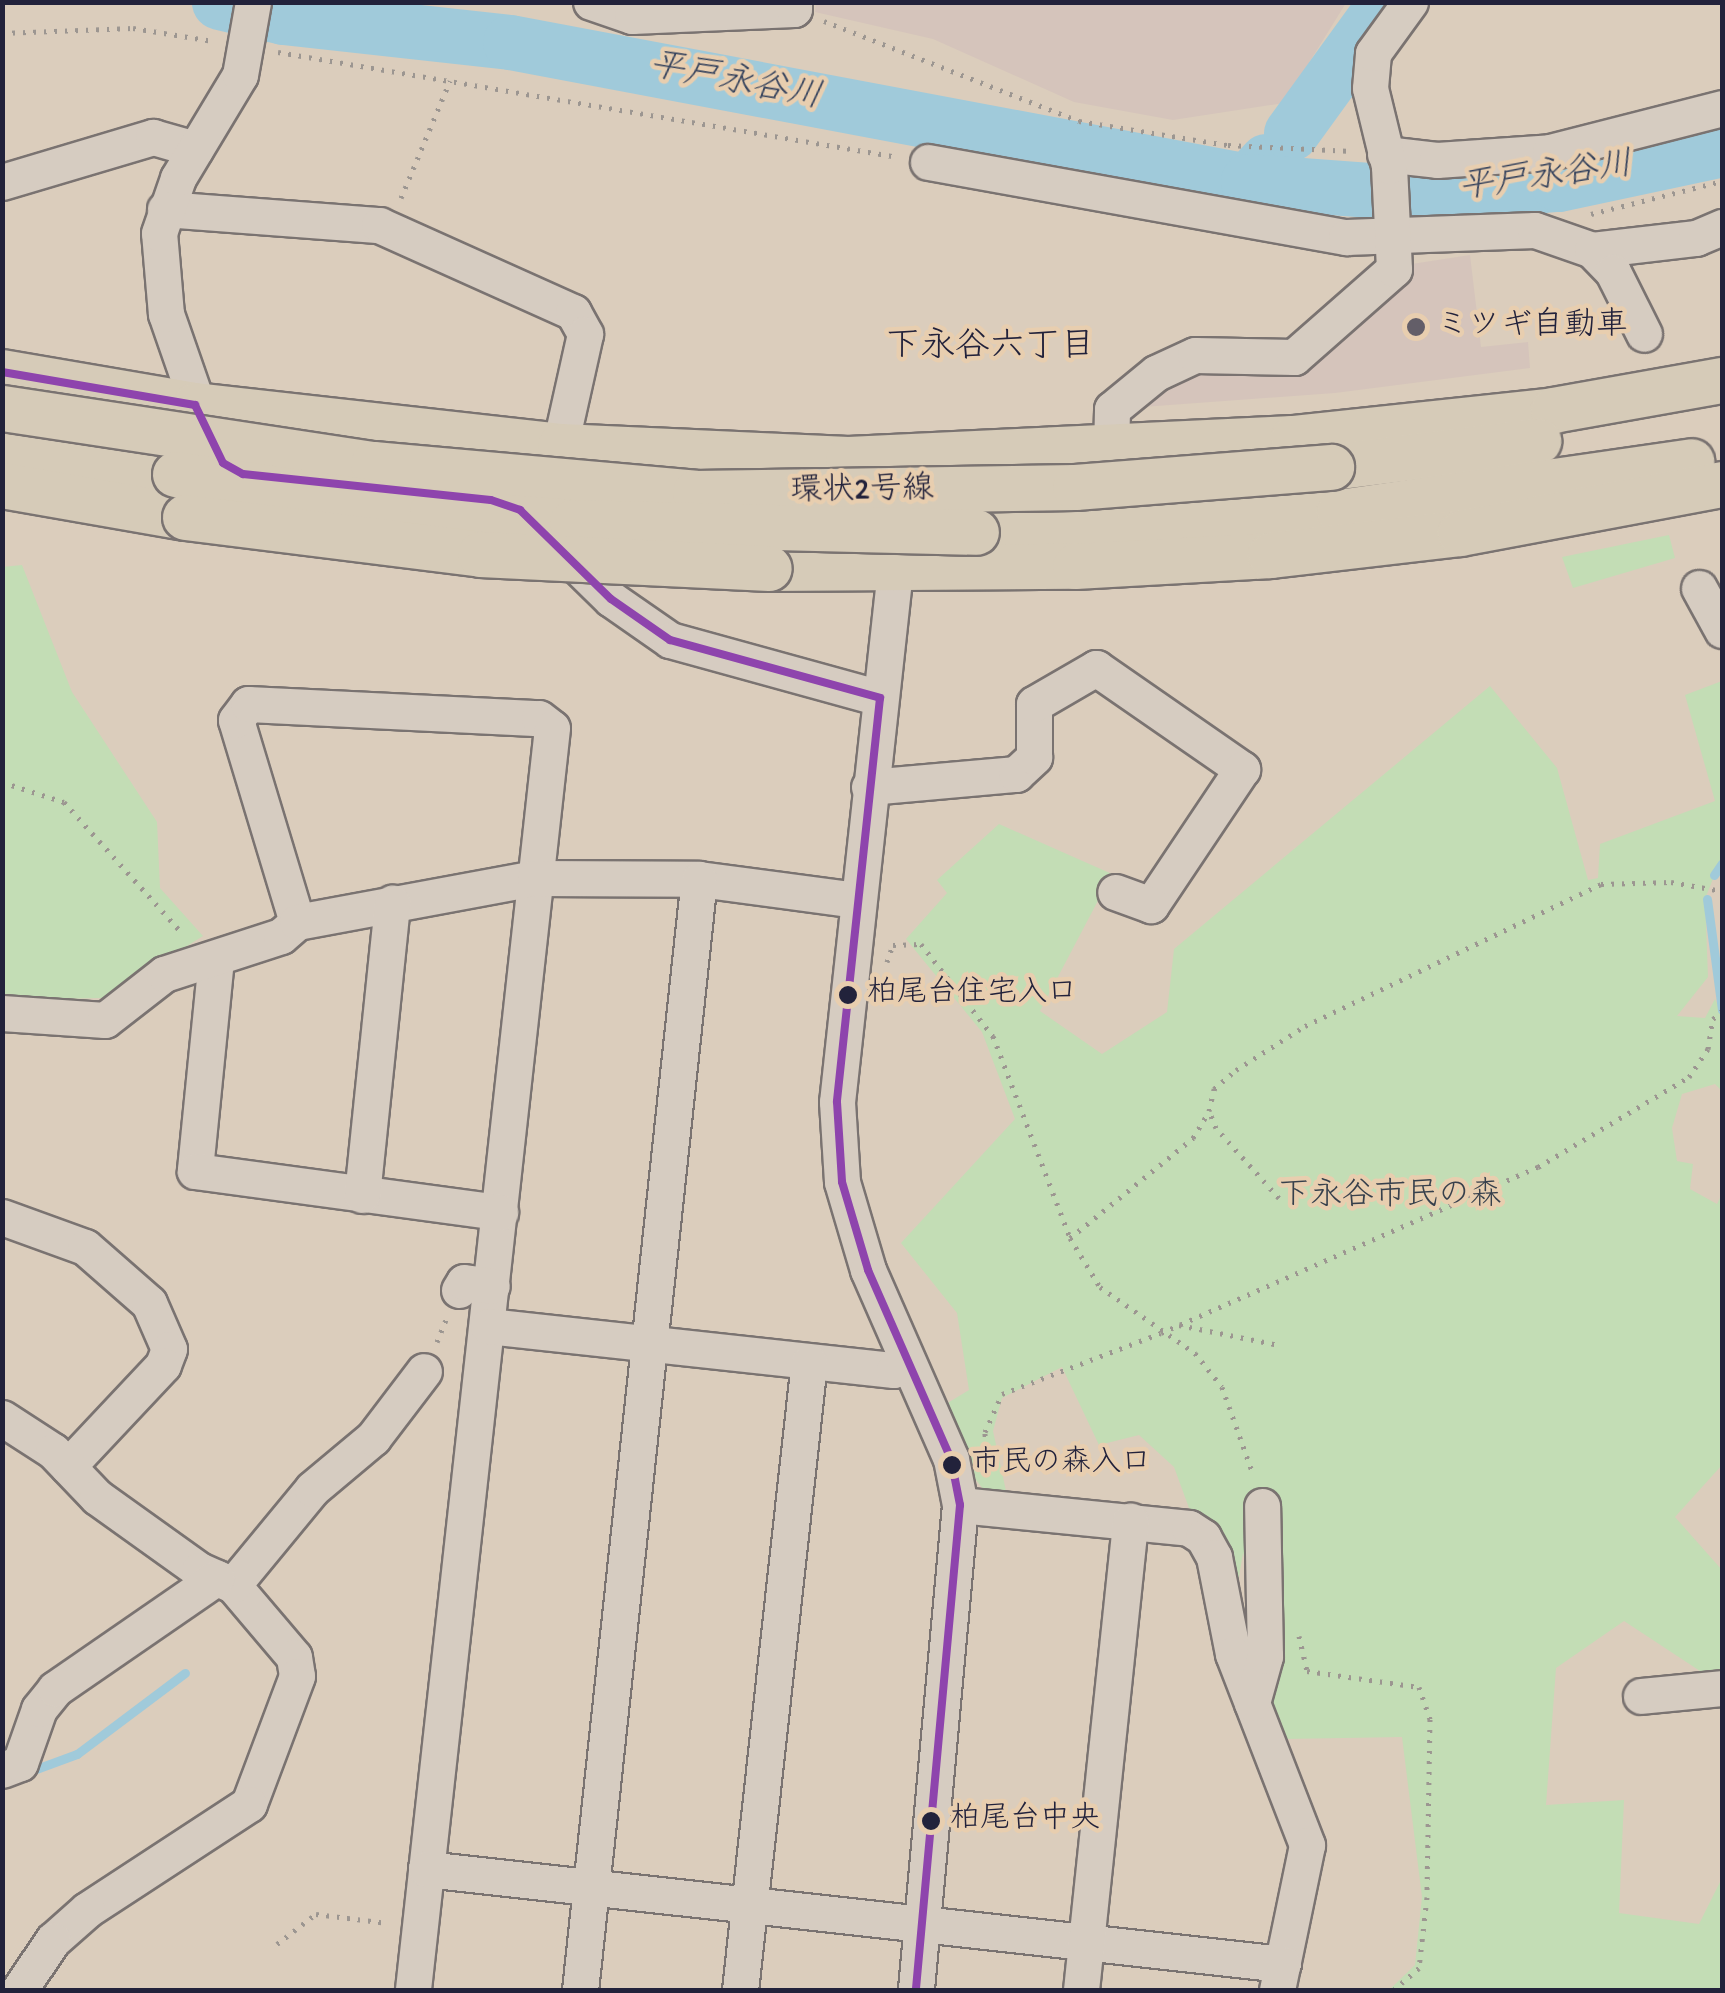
<!DOCTYPE html>
<html>
<head>
<meta charset="utf-8">
<style>
	body { margin:0 }
	#map { position:relative; width:1725px; height:1993px; overflow:hidden; background:#dbcdbc; font-family:"Gochi Hand","Klee One",sans-serif }
	div>[style] { position:absolute }
	[style*='--x'] { left:calc(var(--x)*1px); top:calc(var(--y)*1px); width:calc(var(--w)*1px); rotate:calc(var(--a)*1deg) }
	.built>* { inset:0; background:#d5c4bb }
	.green>* { inset:0; background:#c3ddb5 }
	.stream>* { height:9px; margin:-4.5px; padding:0 4.5px; transform-origin:4.5px; border-radius:4.5px; background:#a0cada }
	.river>* { height:55px; margin:-27.5px; padding:0 27.5px; transform-origin:27.5px; border-radius:27.5px; background:#a0cada }
	.path>* { height:5px; margin-top:-2.5px; transform-origin:0; background:repeating-linear-gradient(90deg,#9c9691 0 2.5px,transparent 0 10.5px) }
	.roads { filter:drop-shadow(2px 0 #7a7371) drop-shadow(-2px 0 #7a7371) drop-shadow(0 2px #7a7371) drop-shadow(0 -2px #7a7371) }
	.minor>* { height:35px; margin:-17.5px; padding:0 17.5px; transform-origin:17.5px; border-radius:17.5px; background:#d6ccc1 }
	.major>* { height:45px; margin:-22.5px; padding:0 22.5px; transform-origin:22.5px; border-radius:22.5px; background:#d6cbb8 }
	.bridges { filter:drop-shadow(2px 0 #7a7371) drop-shadow(-2px 0 #7a7371) drop-shadow(0 2px #7a7371) drop-shadow(0 -2px #7a7371) }
	.major-bridge>* { height:45px; margin:-22.5px; padding:0 22.5px; transform-origin:22.5px; border-radius:22.5px; background:#d6cbb8 }
	.bus-1>* { height:8px; margin:-4px; padding:0 4px; transform-origin:4px; border-radius:4px; background:#8e44ad }
	.dots>* { width:28px; height:28px; translate:-50% -50%; box-sizing:border-box; border:5px solid #e8ceaf; border-radius:50% }
	span { translate:-50% -50%; white-space:nowrap; text-align:center; line-height:1.15; -webkit-text-stroke:9px #e8ceaf; paint-order:stroke }
	.bus-label { font-size:30px; color:#22223b }
	.left { translate:0 -50%; text-align:left }
	.poi-label { font-size:32px; color:#22223b }
	.street-label { font-size:32px; color:#22223b }
	.park-label { font-size:32px; color:#37404c }
	.water-label { font-size:35px; color:#36435d; font-style:italic }
	.neighbourhood-label { font-size:35px; color:#22223b }
	.frame { position:absolute; inset:0; border:5px solid #22223b; pointer-events:none }
</style>
</head>
<body>
<div id="map">
	<div class="built">
		<div style="clip-path:polygon(816px 2px,1346px 2px,1346px 3px,1284px 103px,1173px 120px,1074px 102px,933px 39px,815px 12px)"></div>
		<div style="clip-path:polygon(1470px 255px,1481px 347px,1528px 342px,1530px 368px,1335px 393px,1129px 408px,1179px 371px,1307px 366px,1370px 312px,1405px 265px)"></div>
	</div>
	<div class="green">
		<div style="clip-path:polygon(1669px 535px,1675px 558px,1573px 588px,1562px 557px)"></div>
		<div style="clip-path:polygon(22px 565px,72px 692px,157px 822px,160px 888px,203px 936px,104px 998px,3px 1000px,2px 567px)"></div>
		<div style="clip-path:polygon(1722px 681px,1722px 856px,1705px 899px,1708px 977px,1677px 1016px,1705px 1018px,1715px 999px,1722px 1014px,1722px 1091px,1715px 1084px,1682px 1094px,1672px 1128px,1677px 1161px,1693px 1164px,1690px 1189px,1717px 1204px,1722px 1194px,1722px 1465px,1675px 1517px,1722px 1570px,1722px 1680px,1679px 1704px,1700px 1671px,1624px 1621px,1556px 1668px,1546px 1805px,1624px 1800px,1619px 1913px,1699px 1924px,1722px 1878px,1722px 1990px,1389px 1990px,1415px 1965px,1422px 1897px,1402px 1737px,1284px 1739px,1258px 1658px,1263px 1637px,1243px 1553px,1237px 1588px,1219px 1527px,1189px 1508px,1174px 1467px,1139px 1435px,1099px 1445px,1062px 1367px,1002px 1398px,993px 1431px,1006px 1491px,983px 1489px,973px 1476px,946px 1404px,969px 1390px,957px 1313px,901px 1243px,1015px 1119px,982px 1032px,906px 939px,947px 893px,937px 880px,999px 824px,1112px 874px,1040px 1011px,1102px 1054px,1167px 1012px,1174px 949px,1490px 686px,1557px 768px,1588px 880px,1598px 878px,1600px 844px,1715px 801px,1685px 695px)"></div>
	</div>
	<div class="stream">
		<div style="--x:1714;--y:875;--w:14;--a:-56"></div>
		<div style="--x:1707;--y:899;--w:112;--a:82.3"></div>
		<div style="--x:28;--y:1772;--w:52;--a:-20.2"></div>
		<div style="--x:77;--y:1754;--w:135;--a:-36.9"></div>
	</div>
	<div class="river">
		<div style="--x:219;--y:2;--w:66;--a:13.2"></div>
		<div style="--x:283;--y:17;--w:228;--a:6.3"></div>
		<div style="--x:510;--y:42;--w:751;--a:10.67"></div>
		<div style="--x:1248;--y:181;--w:27;--a:-48"></div>
		<div style="--x:1291;--y:133;--w:162;--a:-54.1"></div>
		<div style="--x:1248;--y:181;--w:179;--a:4.2"></div>
		<div style="--x:1427;--y:194;--w:131;--a:-4.4"></div>
		<div style="--x:1558;--y:184;--w:168;--a:-12"></div>
	</div>
	<div class="path">
		<div style="--x:824;--y:21;--w:274;--a:21.4"></div>
		<div style="--x:1079;--y:121;--w:151;--a:9.2"></div>
		<div style="--x:1228;--y:145;--w:124;--a:2.8"></div>
		<div style="--x:2;--y:33;--w:131;--a:-2.2"></div>
		<div style="--x:133;--y:28;--w:81;--a:9.2"></div>
		<div style="--x:278;--y:52;--w:629;--a:9.61"></div>
		<div style="--x:401;--y:198;--w:127;--a:-67.3"></div>
		<div style="--x:1591;--y:214;--w:135;--a:-14.1"></div>
		<div style="--x:2;--y:782;--w:65;--a:17.9"></div>
		<div style="--x:64;--y:802;--w:176;--a:48"></div>
		<div style="--x:887;--y:962;--w:18;--a:-71"></div>
		<div style="--x:893;--y:945;--w:28;--a:-2"></div>
		<div style="--x:921;--y:944;--w:117;--a:52"></div>
		<div style="--x:993;--y:1036;--w:216;--a:69.1"></div>
		<div style="--x:1070;--y:1238;--w:57;--a:58.5"></div>
		<div style="--x:1100;--y:1287;--w:116;--a:34.8"></div>
		<div style="--x:1195;--y:1353;--w:43;--a:51.5"></div>
		<div style="--x:1222;--y:1387;--w:92;--a:70.4"></div>
		<div style="--x:1279;--y:1198;--w:94;--a:-132"></div>
		<div style="--x:1216;--y:1128;--w:18;--a:-112"></div>
		<div style="--x:1209;--y:1111;--w:23;--a:-77"></div>
		<div style="--x:1214;--y:1089;--w:29;--a:-41"></div>
		<div style="--x:1236;--y:1070;--w:82;--a:-32.5"></div>
		<div style="--x:1305;--y:1026;--w:328;--a:-25.6"></div>
		<div style="--x:1601;--y:884;--w:70;--a:-1.6"></div>
		<div style="--x:1671;--y:882;--w:52;--a:10"></div>
		<div style="--x:1070;--y:1238;--w:159;--a:-39.1"></div>
		<div style="--x:1193;--y:1138;--w:31;--a:-59"></div>
		<div style="--x:1179;--y:1325;--w:102;--a:11.3"></div>
		<div style="--x:437;--y:1342;--w:24;--a:-68"></div>
		<div style="--x:987;--y:1457;--w:25;--a:-95"></div>
		<div style="--x:985;--y:1432;--w:42;--a:-65.9"></div>
		<div style="--x:1002;--y:1394;--w:170;--a:-21"></div>
		<div style="--x:1161;--y:1333;--w:412;--a:-23.8"></div>
		<div style="--x:1538;--y:1167;--w:176;--a:-30.8"></div>
		<div style="--x:1689;--y:1077;--w:34;--a:-56"></div>
		<div style="--x:1708;--y:1049;--w:30;--a:-81"></div>
		<div style="--x:1713;--y:1019;--w:12;--a:-42"></div>
		<div style="--x:1299;--y:1636;--w:36;--a:77"></div>
		<div style="--x:1307;--y:1671;--w:113;--a:8.1"></div>
		<div style="--x:1419;--y:1687;--w:34;--a:71"></div>
		<div style="--x:1430;--y:1719;--w:178;--a:91"></div>
		<div style="--x:1427;--y:1897;--w:71;--a:96.4"></div>
		<div style="--x:1419;--y:1968;--w:33;--a:139"></div>
		<div style="--x:277;--y:1944;--w:49;--a:-37.6"></div>
		<div style="--x:316;--y:1914;--w:72;--a:7.2"></div>
	</div>
	<div class="roads">
		<div class="minor">
			<div style="--x:591;--y:2;--w:43;--a:18.9"></div>
			<div style="--x:632;--y:16;--w:162;--a:-2.5"></div>
			<div style="--x:794;--y:9;--w:7;--a:-90"></div>
			<div style="--x:1385;--y:154;--w:52;--a:6.6"></div>
			<div style="--x:1437;--y:160;--w:113;--a:-4"></div>
			<div style="--x:1550;--y:152;--w:178;--a:-14.3"></div>
			<div style="--x:928;--y:162;--w:425;--a:10.2"></div>
			<div style="--x:1346;--y:237;--w:189;--a:-2.1"></div>
			<div style="--x:1535;--y:230;--w:60;--a:19.3"></div>
			<div style="--x:1592;--y:250;--w:105;--a:-6.6"></div>
			<div style="--x:1696;--y:238;--w:28;--a:-23"></div>
			<div style="--x:2;--y:182;--w:158;--a:-16.6"></div>
			<div style="--x:153;--y:137;--w:44;--a:15.9"></div>
			<div style="--x:165;--y:209;--w:215;--a:4.3"></div>
			<div style="--x:379;--y:225;--w:213;--a:24.2"></div>
			<div style="--x:573;--y:312;--w:25;--a:61"></div>
			<div style="--x:585;--y:334;--w:115;--a:102.6"></div>
			<div style="--x:1592;--y:250;--w:30;--a:46"></div>
			<div style="--x:1613;--y:272;--w:69;--a:63.4"></div>
			<div style="--x:205;--y:426;--w:119;--a:-109.2"></div>
			<div style="--x:166;--y:314;--w:81;--a:-94.9"></div>
			<div style="--x:159;--y:233;--w:58;--a:-70.9"></div>
			<div style="--x:178;--y:178;--w:120;--a:-59"></div>
			<div style="--x:240;--y:75;--w:74;--a:-79.9"></div>
			<div style="--x:1111;--y:451;--w:42;--a:-88.6"></div>
			<div style="--x:1112;--y:409;--w:57;--a:-39.3"></div>
			<div style="--x:1156;--y:373;--w:43;--a:-24.8"></div>
			<div style="--x:1195;--y:355;--w:99;--a:1.2"></div>
			<div style="--x:1294;--y:357;--w:133;--a:-41.3"></div>
			<div style="--x:1394;--y:269;--w:103;--a:-92.8"></div>
			<div style="--x:1389;--y:166;--w:80;--a:-103.7"></div>
			<div style="--x:1370;--y:88;--w:35;--a:-85"></div>
			<div style="--x:1373;--y:53;--w:63;--a:-54"></div>
			<div style="--x:558;--y:547;--w:74;--a:44.5"></div>
			<div style="--x:611;--y:599;--w:72;--a:34.8"></div>
			<div style="--x:670;--y:640;--w:218;--a:15.4"></div>
			<div style="--x:895;--y:570;--w:535;--a:96.22"></div>
			<div style="--x:837;--y:1102;--w:80;--a:86.4"></div>
			<div style="--x:842;--y:1182;--w:92;--a:73.5"></div>
			<div style="--x:868;--y:1270;--w:206;--a:66.3"></div>
			<div style="--x:951;--y:1459;--w:47;--a:78.9"></div>
			<div style="--x:960;--y:1505;--w:487;--a:95.2"></div>
			<div style="--x:1699;--y:588;--w:48;--a:61.3"></div>
			<div style="--x:869;--y:787;--w:148;--a:-5.1"></div>
			<div style="--x:1016;--y:774;--w:25;--a:-43"></div>
			<div style="--x:1034;--y:757;--w:53;--a:-90"></div>
			<div style="--x:1034;--y:704;--w:72;--a:-30.1"></div>
			<div style="--x:1096;--y:668;--w:178;--a:34.7"></div>
			<div style="--x:1242;--y:769;--w:164;--a:123.8"></div>
			<div style="--x:1151;--y:905;--w:38;--a:-160"></div>
			<div style="--x:297;--y:922;--w:211;--a:-106.8"></div>
			<div style="--x:236;--y:720;--w:20;--a:-53"></div>
			<div style="--x:248;--y:704;--w:291;--a:2.8"></div>
			<div style="--x:539;--y:718;--w:16;--a:38"></div>
			<div style="--x:552;--y:728;--w:1270;--a:96.29"></div>
			<div style="--x:216;--y:959;--w:213;--a:95.7"></div>
			<div style="--x:195;--y:1171;--w:308;--a:7.7"></div>
			<div style="--x:2;--y:1013;--w:103;--a:3.9"></div>
			<div style="--x:105;--y:1020;--w:75;--a:-37.9"></div>
			<div style="--x:164;--y:974;--w:123;--a:-18"></div>
			<div style="--x:281;--y:936;--w:21;--a:-41"></div>
			<div style="--x:297;--y:922;--w:242;--a:-10.5"></div>
			<div style="--x:535;--y:878;--w:164;--a:0.3"></div>
			<div style="--x:699;--y:879;--w:158;--a:7.6"></div>
			<div style="--x:362;--y:1195;--w:294;--a:-84.1"></div>
			<div style="--x:2;--y:1217;--w:88;--a:19.9"></div>
			<div style="--x:85;--y:1247;--w:85;--a:41.2"></div>
			<div style="--x:149;--y:1303;--w:50;--a:66.5"></div>
			<div style="--x:169;--y:1349;--w:17;--a:111"></div>
			<div style="--x:163;--y:1365;--w:139;--a:133.2"></div>
			<div style="--x:459;--y:1290;--w:9;--a:-58"></div>
			<div style="--x:464;--y:1282;--w:28;--a:8"></div>
			<div style="--x:488;--y:1326;--w:408;--a:6.2"></div>
			<div style="--x:894;--y:1370;--w:15;--a:-32"></div>
			<div style="--x:2;--y:1418;--w:61;--a:32.9"></div>
			<div style="--x:53;--y:1451;--w:64;--a:46.3"></div>
			<div style="--x:97;--y:1497;--w:125;--a:35.6"></div>
			<div style="--x:199;--y:1570;--w:37;--a:24"></div>
			<div style="--x:233;--y:1585;--w:94;--a:49.7"></div>
			<div style="--x:294;--y:1657;--w:19;--a:81"></div>
			<div style="--x:297;--y:1676;--w:137;--a:110.6"></div>
			<div style="--x:249;--y:1804;--w:194;--a:146.8"></div>
			<div style="--x:87;--y:1910;--w:45;--a:138.6"></div>
			<div style="--x:53;--y:1940;--w:60;--a:124.2"></div>
			<div style="--x:960;--y:1505;--w:230;--a:5.7"></div>
			<div style="--x:1189;--y:1528;--w:17;--a:33"></div>
			<div style="--x:1203;--y:1537;--w:23;--a:61"></div>
			<div style="--x:1214;--y:1557;--w:99;--a:78.9"></div>
			<div style="--x:1233;--y:1654;--w:205;--a:68.8"></div>
			<div style="--x:1307;--y:1845;--w:148;--a:101.7"></div>
			<div style="--x:233;--y:1585;--w:124;--a:-50.5"></div>
			<div style="--x:312;--y:1489;--w:80;--a:-39.9"></div>
			<div style="--x:373;--y:1438;--w:84;--a:-52.7"></div>
			<div style="--x:1641;--y:1696;--w:81;--a:-5.6"></div>
			<div style="--x:1252;--y:1703;--w:49;--a:-74.5"></div>
			<div style="--x:1265;--y:1656;--w:150;--a:-91.1"></div>
			<div style="--x:2;--y:1770;--w:19;--a:-21"></div>
			<div style="--x:20;--y:1763;--w:57;--a:-70.6"></div>
			<div style="--x:39;--y:1709;--w:26;--a:-51"></div>
			<div style="--x:55;--y:1689;--w:196;--a:-34.6"></div>
			<div style="--x:426;--y:1869;--w:862;--a:6.33"></div>
			<div style="--x:580;--y:1990;--w:1117;--a:-83.89"></div>
			<div style="--x:740;--y:1990;--w:632;--a:-83.73"></div>
			<div style="--x:1081;--y:1990;--w:472;--a:-84"></div>
		</div>
		<div class="major">
			<div style="--x:2;--y:372;--w:196;--a:9.7"></div>
			<div style="--x:195;--y:405;--w:367;--a:6.4"></div>
			<div style="--x:560;--y:446;--w:288;--a:2.6"></div>
			<div style="--x:848;--y:459;--w:445;--a:-2.7"></div>
			<div style="--x:1293;--y:438;--w:262;--a:-6.1"></div>
			<div style="--x:1553;--y:410;--w:172;--a:-10.1"></div>
			<div style="--x:2;--y:447;--w:175;--a:8.9"></div>
			<div style="--x:1331;--y:467;--w:209;--a:-7.2"></div>
			<div style="--x:2;--y:485;--w:186;--a:9.9"></div>
			<div style="--x:976;--y:532;--w:364;--a:-3.2"></div>
			<div style="--x:1339;--y:512;--w:356;--a:-8.2"></div>
			<div style="--x:769;--y:568;--w:306;--a:-0.4"></div>
			<div style="--x:1075;--y:566;--w:195;--a:-3.2"></div>
			<div style="--x:1270;--y:555;--w:191;--a:-6.6"></div>
			<div style="--x:1460;--y:533;--w:267;--a:-10.6"></div>
		</div>
	</div>
	<div class="bridges">
		<div class="major-bridge">
			<div style="--x:2;--y:408;--w:375;--a:8.6"></div>
			<div style="--x:373;--y:464;--w:323;--a:5.1"></div>
			<div style="--x:695;--y:493;--w:380;--a:-0.9"></div>
			<div style="--x:1075;--y:487;--w:257;--a:-4.5"></div>
			<div style="--x:175;--y:474;--w:260;--a:8.2"></div>
			<div style="--x:432;--y:511;--w:140;--a:4.5"></div>
			<div style="--x:572;--y:522;--w:404;--a:1.4"></div>
			<div style="--x:185;--y:517;--w:297;--a:7.1"></div>
			<div style="--x:480;--y:554;--w:289;--a:2.8"></div>
		</div>
	</div>
	<div class="bus-1">
		<div style="--x:2;--y:372;--w:196;--a:9.7"></div>
		<div style="--x:195;--y:405;--w:64;--a:64.2"></div>
		<div style="--x:223;--y:463;--w:23;--a:29"></div>
		<div style="--x:243;--y:474;--w:249;--a:6"></div>
		<div style="--x:491;--y:500;--w:31;--a:19"></div>
		<div style="--x:520;--y:510;--w:127;--a:44.4"></div>
		<div style="--x:611;--y:599;--w:72;--a:34.8"></div>
		<div style="--x:670;--y:640;--w:218;--a:15.4"></div>
		<div style="--x:880;--y:698;--w:406;--a:96.1"></div>
		<div style="--x:837;--y:1102;--w:80;--a:86.4"></div>
		<div style="--x:842;--y:1182;--w:92;--a:73.5"></div>
		<div style="--x:868;--y:1270;--w:206;--a:66.3"></div>
		<div style="--x:951;--y:1459;--w:47;--a:78.9"></div>
		<div style="--x:960;--y:1505;--w:487;--a:95.2"></div>
	</div>
	<div class="dots">
		<div style="left:1416px;top:327px;background:#635e68"></div>
		<div style="left:848px;top:995px;background:#22223b"></div>
		<div style="left:952px;top:1465px;background:#22223b"></div>
		<div style="left:931px;top:1821px;background:#22223b"></div>
	</div>
	<div class="bus-label">
		<span class="left" style="left:867px;top:995px">柏尾台住宅入口</span>
		<span class="left" style="left:971px;top:1465px">市民の森入口</span>
		<span class="left" style="left:950px;top:1821px">柏尾台中央</span>
	</div>
	<div class="poi-label">
		<span class="left" style="left:1436px;top:327px">ミツギ自動車</span>
	</div>
	<div class="street-label">
		<span style="left:862px;top:492px;rotate:-1deg">環状2号線</span>
	</div>
	<div class="park-label">
		<span style="left:1390px;top:1197px">下永谷市民の森</span>
	</div>
	<div class="water-label">
		<span style="left:735px;top:84px;rotate:11deg">平戸永谷川</span>
		<span style="left:1546px;top:179px;rotate:-8deg">平戸永谷川</span>
	</div>
	<div class="neighbourhood-label">
		<span style="left:990px;top:349px">下永谷六丁目</span>
	</div>
	<div class="frame"></div>
</div>
</body>
</html>
